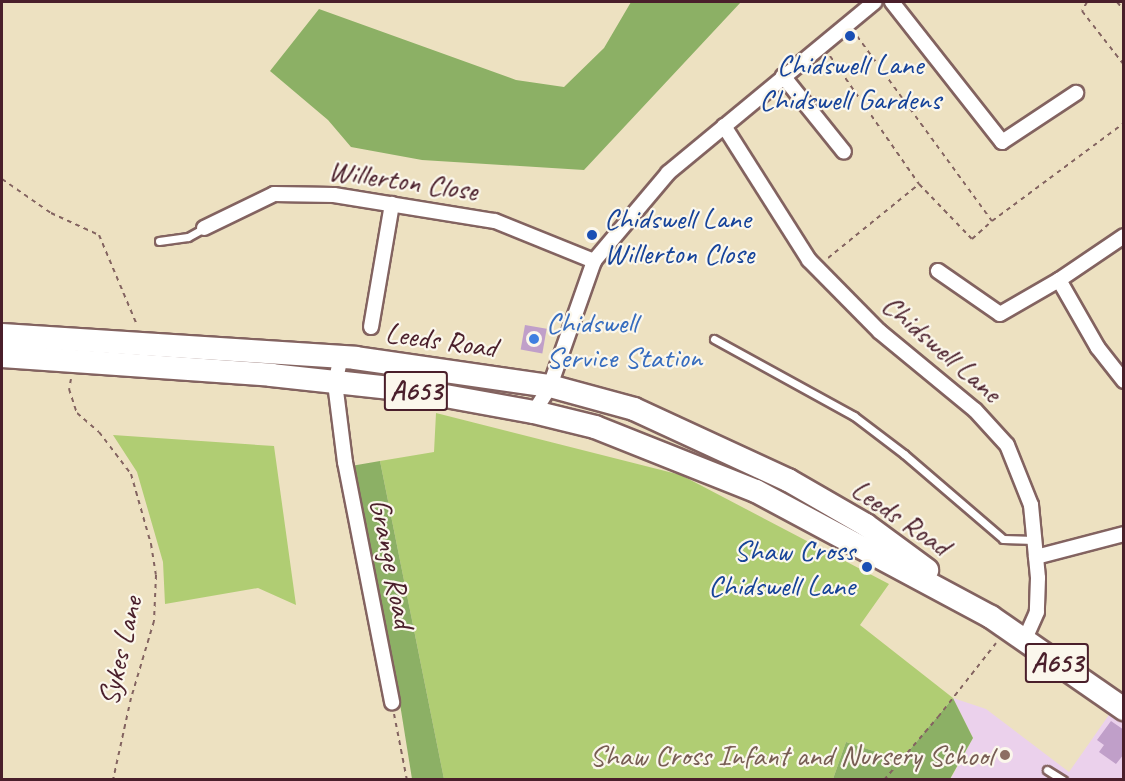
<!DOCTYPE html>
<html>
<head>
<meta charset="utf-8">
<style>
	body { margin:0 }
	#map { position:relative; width:1125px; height:781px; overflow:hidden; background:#ede1c1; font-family:Caveat,sans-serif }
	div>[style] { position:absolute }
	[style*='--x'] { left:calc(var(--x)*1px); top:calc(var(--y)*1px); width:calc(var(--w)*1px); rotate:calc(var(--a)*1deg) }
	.built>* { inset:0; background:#ebd1ec }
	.green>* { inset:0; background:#b0cd73 }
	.forest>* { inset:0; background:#8cb065 }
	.building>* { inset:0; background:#c09fc9; transform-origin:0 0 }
	.path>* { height:2px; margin-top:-1px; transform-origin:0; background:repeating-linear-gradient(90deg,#836360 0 4.5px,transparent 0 9px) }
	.roads { filter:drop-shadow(2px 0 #836360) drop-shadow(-2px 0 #836360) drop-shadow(0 2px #836360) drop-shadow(0 -2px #836360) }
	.lane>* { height:7px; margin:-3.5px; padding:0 3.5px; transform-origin:3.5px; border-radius:3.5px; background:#fff }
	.street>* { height:14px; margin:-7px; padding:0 7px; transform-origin:7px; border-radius:7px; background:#fff }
	.primary>* { height:22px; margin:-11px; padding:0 11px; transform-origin:11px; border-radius:11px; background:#fff }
	.dots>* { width:16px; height:16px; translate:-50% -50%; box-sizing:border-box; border:3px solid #fbf7ec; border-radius:50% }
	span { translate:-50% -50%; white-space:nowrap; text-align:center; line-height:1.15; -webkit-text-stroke:4.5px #fbf7ec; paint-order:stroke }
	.shield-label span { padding:2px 4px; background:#fbf7ec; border:2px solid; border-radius:4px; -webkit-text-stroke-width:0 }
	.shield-label { font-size:28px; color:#4a1f2b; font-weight:700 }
	.transit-label { font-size:30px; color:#164399 }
	.left { translate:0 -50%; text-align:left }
	.right { translate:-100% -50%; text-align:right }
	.street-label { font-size:30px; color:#4a1f2b }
	.shop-label { font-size:30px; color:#366cbe }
	.education-label { font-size:30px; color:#785e54 }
	.frame { position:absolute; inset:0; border:3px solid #4a1f2b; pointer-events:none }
</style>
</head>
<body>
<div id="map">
	<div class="built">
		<div style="clip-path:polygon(953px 698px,986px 709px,1069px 772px,1111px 712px,1123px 721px,1123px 779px,950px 780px,973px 738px)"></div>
	</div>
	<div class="green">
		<div style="clip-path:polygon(436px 413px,681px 475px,889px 584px,860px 625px,953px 698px,901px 760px,846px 742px,833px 779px,444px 779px,380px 461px,434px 452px)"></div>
		<div style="clip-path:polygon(113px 435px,274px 446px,296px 605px,258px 588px,165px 604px,163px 562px,137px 472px)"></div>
	</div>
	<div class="forest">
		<div style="clip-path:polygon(631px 2px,741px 2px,584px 170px,422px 160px,351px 147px,328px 120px,270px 71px,319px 9px,516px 80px,564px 87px,604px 48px)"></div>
		<div style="clip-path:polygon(380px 461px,444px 779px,412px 779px,400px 704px,351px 466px)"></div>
		<div style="clip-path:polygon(953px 698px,973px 738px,950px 779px,833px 779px,846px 742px,901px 760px)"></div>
	</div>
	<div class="building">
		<div style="left:525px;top:325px;width:22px;height:25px;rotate:10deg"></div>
		<div style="clip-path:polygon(1111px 721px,1124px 730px,1124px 754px,1116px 764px,1099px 752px,1104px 745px,1097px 740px)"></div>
	</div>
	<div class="path">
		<div style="--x:1087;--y:2;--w:10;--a:119"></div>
		<div style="--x:1082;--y:11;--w:68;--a:52.1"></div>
		<div style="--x:1117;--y:2;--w:11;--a:49"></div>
		<div style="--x:857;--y:36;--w:229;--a:53.9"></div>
		<div style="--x:992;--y:221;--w:164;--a:-36.6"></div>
		<div style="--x:830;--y:56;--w:156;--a:55.2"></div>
		<div style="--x:2;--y:179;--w:60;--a:34.8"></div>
		<div style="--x:51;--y:213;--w:53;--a:24.6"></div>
		<div style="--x:99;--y:235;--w:98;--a:67.1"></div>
		<div style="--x:828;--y:258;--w:117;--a:-39.1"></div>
		<div style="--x:919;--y:184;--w:76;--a:46.1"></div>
		<div style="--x:972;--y:239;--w:25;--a:-42"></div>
		<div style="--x:71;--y:379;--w:10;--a:101"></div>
		<div style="--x:69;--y:389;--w:25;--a:72"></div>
		<div style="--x:77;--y:413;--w:29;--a:41"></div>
		<div style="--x:99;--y:432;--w:53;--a:52.7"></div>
		<div style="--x:131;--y:474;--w:73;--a:74.1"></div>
		<div style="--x:151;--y:544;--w:31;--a:81"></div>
		<div style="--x:156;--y:575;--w:46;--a:92.5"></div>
		<div style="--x:154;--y:621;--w:80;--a:106.6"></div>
		<div style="--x:131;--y:698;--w:84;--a:102.4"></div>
		<div style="--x:394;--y:714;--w:67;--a:78.9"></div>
		<div style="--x:884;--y:780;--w:83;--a:-49.4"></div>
		<div style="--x:938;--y:717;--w:94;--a:-51.9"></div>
	</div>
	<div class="roads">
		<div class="lane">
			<div style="--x:159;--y:241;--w:29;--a:-8"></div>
			<div style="--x:188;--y:237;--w:18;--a:-29"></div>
			<div style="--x:714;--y:339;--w:160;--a:28.8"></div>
			<div style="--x:854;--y:416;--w:63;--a:37.2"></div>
			<div style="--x:904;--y:454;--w:130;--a:40.6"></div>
			<div style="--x:1003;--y:539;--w:31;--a:2"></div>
			<div style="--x:1047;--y:770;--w:19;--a:32"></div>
		</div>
		<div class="street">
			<div style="--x:892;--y:2;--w:178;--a:51.8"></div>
			<div style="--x:1002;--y:142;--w:89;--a:-33.5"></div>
			<div style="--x:783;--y:76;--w:97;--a:51.2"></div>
			<div style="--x:724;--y:126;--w:159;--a:57.6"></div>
			<div style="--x:809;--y:260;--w:100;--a:45.4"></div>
			<div style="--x:879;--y:331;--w:124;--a:39.5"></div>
			<div style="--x:975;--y:410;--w:47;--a:47.6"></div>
			<div style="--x:1007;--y:445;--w:65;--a:68.2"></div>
			<div style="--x:1031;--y:505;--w:73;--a:84.5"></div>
			<div style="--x:1038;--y:578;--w:34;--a:92"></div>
			<div style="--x:1037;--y:612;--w:32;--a:114"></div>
			<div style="--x:204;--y:228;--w:78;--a:-25.9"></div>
			<div style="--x:274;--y:194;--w:60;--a:1"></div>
			<div style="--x:334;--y:195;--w:163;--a:9.2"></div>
			<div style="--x:495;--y:221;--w:107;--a:22"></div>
			<div style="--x:938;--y:271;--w:75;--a:34.7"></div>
			<div style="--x:1000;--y:314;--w:68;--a:-30"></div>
			<div style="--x:1059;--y:280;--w:78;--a:-34.1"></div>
			<div style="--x:1059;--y:280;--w:78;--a:60.2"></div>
			<div style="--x:1098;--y:348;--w:42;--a:51.8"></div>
			<div style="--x:371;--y:327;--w:125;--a:-80.3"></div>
			<div style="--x:341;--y:357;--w:27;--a:103"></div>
			<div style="--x:335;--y:383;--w:80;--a:82.8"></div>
			<div style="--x:345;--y:462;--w:245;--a:78.9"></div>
			<div style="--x:534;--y:412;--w:31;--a:-58"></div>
			<div style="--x:550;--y:386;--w:133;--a:-70.6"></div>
			<div style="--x:594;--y:261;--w:115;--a:-49.9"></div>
			<div style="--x:668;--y:173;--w:268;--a:-39.6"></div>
			<div style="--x:1036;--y:557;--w:91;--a:-14.6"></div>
		</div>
		<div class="primary">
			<div style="--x:2;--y:335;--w:354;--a:3.7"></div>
			<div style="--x:355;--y:358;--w:197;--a:8.2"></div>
			<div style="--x:550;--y:386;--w:87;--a:15.3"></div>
			<div style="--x:634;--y:409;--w:170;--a:24.8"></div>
			<div style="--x:788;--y:480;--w:90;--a:30"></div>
			<div style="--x:866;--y:525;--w:76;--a:36.4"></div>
			<div style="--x:2;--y:356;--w:270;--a:4"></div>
			<div style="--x:271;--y:375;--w:148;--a:6.2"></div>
			<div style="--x:418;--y:391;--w:118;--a:10.3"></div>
			<div style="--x:534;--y:412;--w:63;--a:13.8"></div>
			<div style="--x:595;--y:427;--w:173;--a:21.7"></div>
			<div style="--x:756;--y:491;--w:267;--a:28.2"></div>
			<div style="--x:991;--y:617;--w:162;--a:34.7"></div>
		</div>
	</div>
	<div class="dots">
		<div style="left:850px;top:36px;background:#1a4fb4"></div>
		<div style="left:592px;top:235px;background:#1a4fb4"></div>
		<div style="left:534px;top:339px;background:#3f7fe0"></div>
		<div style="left:867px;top:567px;background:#1a4fb4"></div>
		<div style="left:1005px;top:755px;background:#8d6e63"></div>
	</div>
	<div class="shield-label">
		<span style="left:416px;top:391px">A653</span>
		<span style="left:1057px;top:663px">A653</span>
	</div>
	<div class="transit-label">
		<span style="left:850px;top:81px">Chidswell Lane<br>Chidswell Gardens</span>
		<span class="left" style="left:604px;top:235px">Chidswell Lane<br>Willerton Close</span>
		<span class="right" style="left:855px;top:567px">Shaw Cross<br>Chidswell Lane</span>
	</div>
	<div class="street-label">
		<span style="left:403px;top:180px;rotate:8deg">Willerton Close</span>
		<span style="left:441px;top:340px;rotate:8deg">Leeds Road</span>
		<span style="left:942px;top:348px;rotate:41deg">Chidswell Lane</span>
		<span style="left:901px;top:517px;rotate:34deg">Leeds Road</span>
		<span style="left:392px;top:563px;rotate:79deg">Grange Road</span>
		<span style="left:120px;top:651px;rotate:-77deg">Sykes Lane</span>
	</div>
	<div class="shop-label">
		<span class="left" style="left:546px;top:339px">Chidswell<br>Service Station</span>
	</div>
	<div class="education-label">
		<span class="right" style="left:993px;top:755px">Shaw Cross Infant and Nursery School</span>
	</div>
	<div class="frame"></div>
</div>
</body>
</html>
